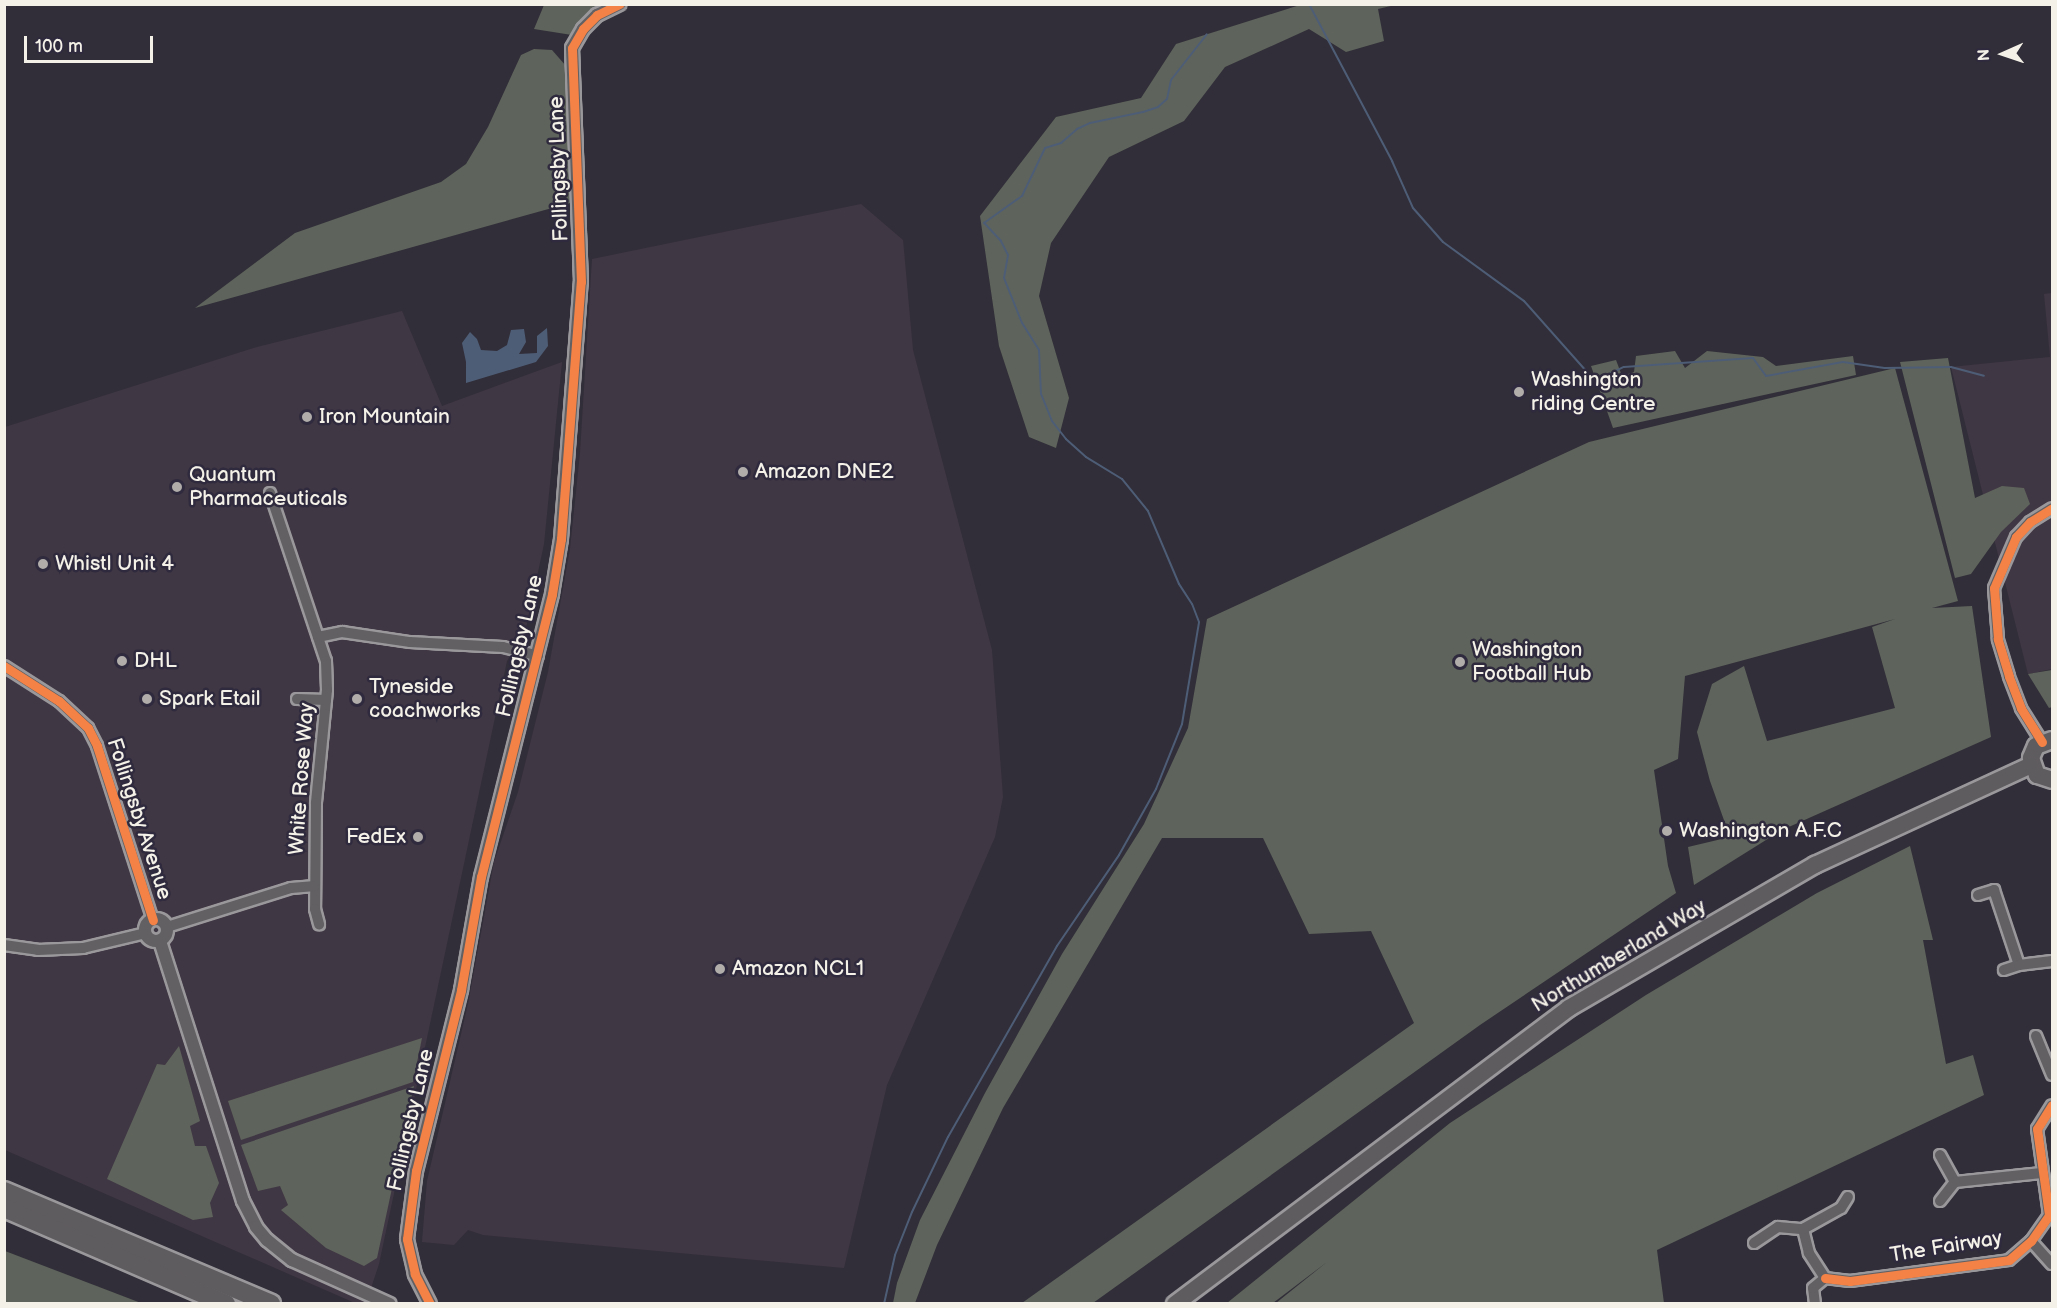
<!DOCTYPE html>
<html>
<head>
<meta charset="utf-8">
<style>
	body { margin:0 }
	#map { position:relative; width:2057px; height:1308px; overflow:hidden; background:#312e39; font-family:"Balsamiq Sans",sans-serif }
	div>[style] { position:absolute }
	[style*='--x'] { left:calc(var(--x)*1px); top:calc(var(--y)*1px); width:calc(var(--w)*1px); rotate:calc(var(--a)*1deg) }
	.built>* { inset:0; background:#403744 }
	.green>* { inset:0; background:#5e645b }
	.water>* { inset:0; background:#4e5d76 }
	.stream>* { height:2px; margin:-1px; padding:0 1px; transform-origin:1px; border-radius:1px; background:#4e5d76 }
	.roads { filter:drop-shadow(2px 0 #9a989b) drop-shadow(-2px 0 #9a989b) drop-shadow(0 2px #9a989b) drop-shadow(0 -2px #9a989b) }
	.minor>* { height:10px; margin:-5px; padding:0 5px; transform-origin:5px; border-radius:5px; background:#626063 }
	.tertiary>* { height:12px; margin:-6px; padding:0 6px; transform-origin:6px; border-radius:6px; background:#626063 }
	.tertiary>.ring { margin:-6px; padding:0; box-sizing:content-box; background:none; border:12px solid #626063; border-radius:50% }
	.primary>* { height:16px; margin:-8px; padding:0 8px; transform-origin:8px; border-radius:8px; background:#5f5c5f }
	.motorway>* { height:18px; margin:-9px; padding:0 9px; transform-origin:9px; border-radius:9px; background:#5f5c5f }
	.cycleway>* { height:9px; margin:-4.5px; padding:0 4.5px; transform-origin:4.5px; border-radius:4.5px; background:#f48246 }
	.dots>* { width:16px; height:16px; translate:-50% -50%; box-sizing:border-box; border:3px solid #2f2a3d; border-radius:50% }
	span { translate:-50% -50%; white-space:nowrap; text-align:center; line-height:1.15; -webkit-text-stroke:5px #2f2a3d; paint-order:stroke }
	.street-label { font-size:21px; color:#f4f1e8 }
	.poi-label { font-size:21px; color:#f4f1e8 }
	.left { translate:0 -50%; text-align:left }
	.right { translate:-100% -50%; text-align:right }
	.frame { position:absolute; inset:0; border:6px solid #f4f1e8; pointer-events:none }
	.north { position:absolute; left:1973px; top:24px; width:60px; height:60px; -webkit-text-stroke:4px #2f2a3d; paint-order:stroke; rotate:267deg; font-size:16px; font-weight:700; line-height:24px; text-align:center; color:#f4f1e8 }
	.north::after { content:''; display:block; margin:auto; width:21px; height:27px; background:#f4f1e8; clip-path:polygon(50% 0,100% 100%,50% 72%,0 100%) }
	.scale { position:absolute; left:24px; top:36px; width:129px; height:27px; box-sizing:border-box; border:3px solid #f4f1e8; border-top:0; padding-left:8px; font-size:18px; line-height:21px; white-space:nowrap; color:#f4f1e8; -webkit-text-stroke:4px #2f2a3d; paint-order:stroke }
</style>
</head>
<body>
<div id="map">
	<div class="built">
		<div style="clip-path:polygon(861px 204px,903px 240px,913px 350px,992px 650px,1003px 797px,995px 837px,887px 1085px,844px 1268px,483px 1235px,468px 1230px,454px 1245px,422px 1242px,427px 1181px,468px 1004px,494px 862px,518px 792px,548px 672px,570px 549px,580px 453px,592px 259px)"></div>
		<div style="clip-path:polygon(2052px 293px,2052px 669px,2028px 674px,1951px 367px,2050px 357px,2044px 294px)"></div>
		<div style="clip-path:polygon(402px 311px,442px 406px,562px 362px,544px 544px,526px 628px,507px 661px,379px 1264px,366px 1303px,355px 1303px,5px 1150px,5px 427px,257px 347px)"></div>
	</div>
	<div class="green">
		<div style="clip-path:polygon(1303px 4px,1395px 5px,1378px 9px,1384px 41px,1346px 52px,1309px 29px,1225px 67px,1184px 121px,1109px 157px,1051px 243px,1039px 296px,1069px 398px,1056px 448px,1029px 437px,999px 346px,980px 216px,1056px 117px,1141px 98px,1176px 44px)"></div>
		<div style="clip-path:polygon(544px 5px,608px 5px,591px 15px,572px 35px,534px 29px)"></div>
		<div style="clip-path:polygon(534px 49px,552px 50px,566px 66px,570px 203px,195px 308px,295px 233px,441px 182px,466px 164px,488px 127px,521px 55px)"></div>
		<div style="clip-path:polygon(1675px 351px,1685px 368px,1707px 351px,1763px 357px,1776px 366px,1853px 356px,1856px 375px,1613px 428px,1591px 366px,1616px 360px,1622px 376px,1634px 372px,1636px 356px)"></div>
		<div style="clip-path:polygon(1948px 358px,1975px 498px,2002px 486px,2024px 488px,2030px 504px,2001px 532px,1971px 574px,1955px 578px,1900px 362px)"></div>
		<div style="clip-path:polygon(1895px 368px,1958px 601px,1932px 608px,1972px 606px,1991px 737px,1782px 830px,1694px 885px,1688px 847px,1730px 837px,1710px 781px,1697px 732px,1712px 684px,1744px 666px,1767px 741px,1895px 708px,1872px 627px,1895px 619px,1685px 676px,1678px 759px,1654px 770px,1668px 866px,1676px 893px,1480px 1025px,1093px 1303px,1022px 1303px,1414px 1023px,1371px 931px,1309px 934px,1263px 838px,1162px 838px,1003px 1108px,937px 1245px,915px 1303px,893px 1303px,897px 1283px,920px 1220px,985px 1093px,1062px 954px,1144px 824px,1188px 728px,1207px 619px,1589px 442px)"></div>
		<div style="clip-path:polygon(2052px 670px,2052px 707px,2049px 708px,2028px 674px)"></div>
		<div style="clip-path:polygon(1910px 846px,1933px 940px,1923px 940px,1946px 1064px,1973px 1055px,1984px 1095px,1657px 1250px,1664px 1303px,1276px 1303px,1327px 1262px,1273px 1303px,1227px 1303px,1450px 1123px,1646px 995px,1817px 893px)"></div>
		<div style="clip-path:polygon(422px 1038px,413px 1082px,241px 1140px,228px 1101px)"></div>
		<div style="clip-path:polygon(179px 1046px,200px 1121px,190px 1126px,195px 1146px,206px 1146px,219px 1183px,210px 1203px,213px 1217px,193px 1220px,107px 1179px,157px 1064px,165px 1065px)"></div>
		<div style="clip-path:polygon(414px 1086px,377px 1258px,364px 1266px,326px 1248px,281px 1210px,288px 1205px,280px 1186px,258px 1191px,241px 1145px)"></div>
		<div style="clip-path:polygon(4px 1251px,5px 1251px,141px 1303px,5px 1303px)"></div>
	</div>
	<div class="water">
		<div style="clip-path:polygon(547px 328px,548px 346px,536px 362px,466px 383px,466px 362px,462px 343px,470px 332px,477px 339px,481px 350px,497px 351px,507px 345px,511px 330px,524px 329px,526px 342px,519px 354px,537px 353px,537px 336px)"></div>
	</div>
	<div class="stream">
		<div style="--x:1309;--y:4;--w:178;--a:62.1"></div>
		<div style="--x:1392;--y:161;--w:51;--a:65.9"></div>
		<div style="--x:1413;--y:208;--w:45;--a:48.6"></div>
		<div style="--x:1443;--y:242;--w:100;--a:36.1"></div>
		<div style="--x:1524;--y:301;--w:107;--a:48.4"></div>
		<div style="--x:1595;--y:381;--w:32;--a:-26"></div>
		<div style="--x:1624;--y:367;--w:129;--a:-4"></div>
		<div style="--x:1753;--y:358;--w:22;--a:54"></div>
		<div style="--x:1766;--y:376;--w:78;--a:-10.3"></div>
		<div style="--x:1843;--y:362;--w:42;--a:8.1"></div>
		<div style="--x:1885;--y:368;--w:66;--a:-0.9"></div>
		<div style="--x:1951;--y:367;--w:34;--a:15"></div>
		<div style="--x:884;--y:1304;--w:50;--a:-77.3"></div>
		<div style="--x:895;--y:1255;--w:46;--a:-68.4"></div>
		<div style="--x:912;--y:1212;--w:83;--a:-64.4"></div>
		<div style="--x:948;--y:1137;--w:220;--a:-60.3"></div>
		<div style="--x:1057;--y:946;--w:110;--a:-55.7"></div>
		<div style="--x:1119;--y:855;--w:76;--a:-60.7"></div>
		<div style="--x:1156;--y:789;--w:70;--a:-68.2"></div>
		<div style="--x:1182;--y:724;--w:103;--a:-80.5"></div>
		<div style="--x:1199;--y:622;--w:19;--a:-111"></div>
		<div style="--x:1192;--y:604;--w:24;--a:-123"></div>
		<div style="--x:1179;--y:584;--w:79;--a:-113"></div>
		<div style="--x:1148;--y:511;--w:41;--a:-129.1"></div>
		<div style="--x:1122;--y:479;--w:42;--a:-148.6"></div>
		<div style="--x:1086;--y:457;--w:27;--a:-138"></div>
		<div style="--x:1066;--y:439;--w:23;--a:-128"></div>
		<div style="--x:1052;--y:421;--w:29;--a:-112"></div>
		<div style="--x:1041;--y:394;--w:44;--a:-92.6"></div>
		<div style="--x:1039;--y:350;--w:32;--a:-122"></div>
		<div style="--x:1022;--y:323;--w:48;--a:-111.8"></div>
		<div style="--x:1004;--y:278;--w:23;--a:-80"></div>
		<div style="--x:1008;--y:255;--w:16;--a:-117"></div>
		<div style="--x:1001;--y:241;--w:25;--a:-133"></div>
		<div style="--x:984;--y:223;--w:47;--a:-35.4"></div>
		<div style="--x:1022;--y:196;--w:53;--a:-64.4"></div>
		<div style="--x:1045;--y:148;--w:17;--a:-17"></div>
		<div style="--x:1061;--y:143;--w:21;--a:-41"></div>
		<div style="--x:1077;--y:129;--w:14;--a:-25"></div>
		<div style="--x:1090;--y:123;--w:54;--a:-11.7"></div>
		<div style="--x:1143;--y:112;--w:16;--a:-18"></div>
		<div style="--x:1158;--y:107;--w:12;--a:-42"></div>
		<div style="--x:1167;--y:99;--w:19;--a:-78"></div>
		<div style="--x:1171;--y:80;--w:58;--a:-52"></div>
	</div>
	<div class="roads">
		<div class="minor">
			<div style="--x:270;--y:493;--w:177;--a:71.6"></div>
			<div style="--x:326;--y:661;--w:29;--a:88"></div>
			<div style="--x:327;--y:690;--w:114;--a:95.6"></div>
			<div style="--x:316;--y:803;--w:106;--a:90.5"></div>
			<div style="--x:315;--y:909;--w:16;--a:75"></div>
			<div style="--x:318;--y:637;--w:25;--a:-12"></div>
			<div style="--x:342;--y:632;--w:69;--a:8.4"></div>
			<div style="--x:410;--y:642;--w:93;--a:3.1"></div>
			<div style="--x:503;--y:647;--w:36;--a:14"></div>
			<div style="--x:4;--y:666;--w:65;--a:32.5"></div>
			<div style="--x:59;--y:701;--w:40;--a:43"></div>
			<div style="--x:88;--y:728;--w:20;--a:63"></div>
			<div style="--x:97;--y:746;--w:183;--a:72.2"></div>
			<div style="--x:297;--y:699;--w:29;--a:2"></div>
			<div style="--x:2042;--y:742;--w:40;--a:-122"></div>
			<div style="--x:2021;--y:708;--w:34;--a:-111"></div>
			<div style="--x:2009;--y:676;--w:39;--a:-107"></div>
			<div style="--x:1998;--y:639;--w:51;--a:-94.5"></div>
			<div style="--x:1994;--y:588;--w:56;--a:-66.7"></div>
			<div style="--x:2016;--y:537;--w:21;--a:-47"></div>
			<div style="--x:2030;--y:522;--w:26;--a:-32"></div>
			<div style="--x:1978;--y:895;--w:17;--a:-17"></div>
			<div style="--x:1994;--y:890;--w:79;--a:71.6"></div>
			<div style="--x:2019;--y:965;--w:16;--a:162"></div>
			<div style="--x:167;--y:927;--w:130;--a:-17.5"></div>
			<div style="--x:291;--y:888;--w:24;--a:-5"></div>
			<div style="--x:4;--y:945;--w:34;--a:8"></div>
			<div style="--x:38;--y:950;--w:45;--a:-2.5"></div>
			<div style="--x:83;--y:948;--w:65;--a:-13.4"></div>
			<div style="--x:2019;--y:965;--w:33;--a:-7"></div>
			<div style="--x:2036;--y:1036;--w:42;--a:67.7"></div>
			<div style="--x:1940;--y:1155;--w:31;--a:61"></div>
			<div style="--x:1955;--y:1182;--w:87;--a:-5.9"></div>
			<div style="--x:1940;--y:1201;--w:24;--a:-52"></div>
			<div style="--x:2031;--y:1241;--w:31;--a:48"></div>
			<div style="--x:1754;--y:1243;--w:29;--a:-34"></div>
			<div style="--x:1778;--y:1227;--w:25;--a:5"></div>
			<div style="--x:1825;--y:1278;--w:25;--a:7"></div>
			<div style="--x:1850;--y:1281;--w:160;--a:-7.5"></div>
			<div style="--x:2009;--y:1260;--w:29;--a:-41"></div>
			<div style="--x:2031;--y:1241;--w:32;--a:-55"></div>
			<div style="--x:2049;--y:1215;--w:87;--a:-97.9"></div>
			<div style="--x:2037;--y:1129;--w:28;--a:-58"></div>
			<div style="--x:1825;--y:1278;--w:30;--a:-123"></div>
			<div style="--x:1809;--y:1253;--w:25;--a:-104"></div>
			<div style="--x:1803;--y:1229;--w:43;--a:-28.9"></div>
			<div style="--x:1841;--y:1208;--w:13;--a:-58"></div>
			<div style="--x:1815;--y:1304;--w:16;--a:-97"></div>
			<div style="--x:1813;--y:1288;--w:16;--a:-40"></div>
		</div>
		<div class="tertiary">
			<div class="ring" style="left:145px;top:919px;width:10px;height:10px"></div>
			<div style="--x:160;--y:941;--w:273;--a:72.3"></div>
			<div style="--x:243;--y:1201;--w:29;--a:63"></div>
			<div style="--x:256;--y:1227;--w:17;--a:50"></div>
			<div style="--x:267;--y:1240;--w:32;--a:39"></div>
			<div style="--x:292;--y:1260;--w:107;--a:24.2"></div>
			<div style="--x:430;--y:1304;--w:34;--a:-117"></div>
			<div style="--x:415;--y:1274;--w:36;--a:-103"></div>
			<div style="--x:407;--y:1239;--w:69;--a:-82.5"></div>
			<div style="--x:416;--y:1171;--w:187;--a:-76"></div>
			<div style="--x:461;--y:990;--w:115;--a:-80"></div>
			<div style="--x:481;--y:877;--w:292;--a:-75.9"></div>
			<div style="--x:552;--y:594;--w:56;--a:-80.7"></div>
			<div style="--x:561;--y:539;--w:258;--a:-85.6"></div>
			<div style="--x:581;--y:282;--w:234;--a:-92.2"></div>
			<div style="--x:572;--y:48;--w:22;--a:-60"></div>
			<div style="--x:583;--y:29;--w:20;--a:-45"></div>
			<div style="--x:597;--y:15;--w:25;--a:-26"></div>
		</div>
		<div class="primary">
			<div style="--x:2052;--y:740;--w:17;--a:159"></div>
			<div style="--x:2036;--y:746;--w:13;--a:113"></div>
			<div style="--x:2031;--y:758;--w:18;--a:71"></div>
			<div style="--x:2037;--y:775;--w:16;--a:18"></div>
			<div style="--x:1175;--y:1304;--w:493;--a:-36.9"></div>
			<div style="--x:1569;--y:1008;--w:285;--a:-30.2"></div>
			<div style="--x:1815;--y:865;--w:238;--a:-24.8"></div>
		</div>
		<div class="motorway">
			<div style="--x:4;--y:1191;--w:290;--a:22.9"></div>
			<div style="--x:4;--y:1208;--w:242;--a:23.4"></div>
		</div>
	</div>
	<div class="cycleway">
		<div style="--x:4;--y:666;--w:65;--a:32.5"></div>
		<div style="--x:59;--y:701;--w:40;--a:43"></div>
		<div style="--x:88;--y:728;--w:20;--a:63"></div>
		<div style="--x:97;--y:746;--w:183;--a:72.2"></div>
		<div style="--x:2042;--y:742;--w:40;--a:-122"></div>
		<div style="--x:2021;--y:708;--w:34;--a:-111"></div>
		<div style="--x:2009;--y:676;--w:39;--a:-107"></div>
		<div style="--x:1998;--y:639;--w:51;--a:-94.5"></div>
		<div style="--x:1994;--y:588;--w:56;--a:-66.7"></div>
		<div style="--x:2016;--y:537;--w:21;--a:-47"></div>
		<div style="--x:2030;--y:522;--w:26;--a:-32"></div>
		<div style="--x:1825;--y:1278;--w:25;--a:7"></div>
		<div style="--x:1850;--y:1281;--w:160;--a:-7.5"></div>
		<div style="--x:2009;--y:1260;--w:29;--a:-41"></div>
		<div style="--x:2031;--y:1241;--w:32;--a:-55"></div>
		<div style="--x:2049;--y:1215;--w:87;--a:-97.9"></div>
		<div style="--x:2037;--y:1129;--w:28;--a:-58"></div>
		<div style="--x:430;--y:1304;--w:34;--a:-117"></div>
		<div style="--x:415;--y:1274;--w:36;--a:-103"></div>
		<div style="--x:407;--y:1239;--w:69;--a:-82.5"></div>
		<div style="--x:416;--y:1171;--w:187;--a:-76"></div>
		<div style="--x:461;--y:990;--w:115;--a:-80"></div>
		<div style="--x:481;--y:877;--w:292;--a:-75.9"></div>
		<div style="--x:552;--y:594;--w:56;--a:-80.7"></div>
		<div style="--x:561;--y:539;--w:258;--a:-85.6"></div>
		<div style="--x:581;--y:282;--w:234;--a:-92.2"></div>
		<div style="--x:572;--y:48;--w:22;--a:-60"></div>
		<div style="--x:583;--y:29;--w:20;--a:-45"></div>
		<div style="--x:597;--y:15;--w:25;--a:-26"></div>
	</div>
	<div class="dots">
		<div style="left:1519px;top:392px;background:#b0adab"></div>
		<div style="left:307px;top:417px;background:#b0adab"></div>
		<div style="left:743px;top:472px;background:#b0adab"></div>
		<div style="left:177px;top:487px;background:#b0adab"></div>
		<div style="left:43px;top:564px;background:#b0adab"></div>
		<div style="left:122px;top:661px;background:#b0adab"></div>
		<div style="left:1460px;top:662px;background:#b0adab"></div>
		<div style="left:147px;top:699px;background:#b0adab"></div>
		<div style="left:357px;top:699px;background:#b0adab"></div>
		<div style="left:1667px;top:831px;background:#b0adab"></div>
		<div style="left:418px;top:837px;background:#b0adab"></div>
		<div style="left:720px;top:969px;background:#b0adab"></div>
	</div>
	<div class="street-label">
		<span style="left:559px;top:169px;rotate:-92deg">Follingsby Lane</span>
		<span style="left:520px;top:646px;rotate:-77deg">Follingsby Lane</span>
		<span style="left:302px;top:779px;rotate:-86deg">White Rose Way</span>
		<span style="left:139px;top:819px;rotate:72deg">Follingsby Avenue</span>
		<span style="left:1619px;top:956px;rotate:-31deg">Northumberland Way</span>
		<span style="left:411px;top:1120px;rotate:-77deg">Follingsby Lane</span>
		<span style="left:1946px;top:1247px;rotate:-9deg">The Fairway</span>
	</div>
	<div class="poi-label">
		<span class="left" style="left:1531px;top:392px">Washington<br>riding Centre</span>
		<span class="left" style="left:319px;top:417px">Iron Mountain</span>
		<span class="left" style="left:755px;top:472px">Amazon DNE2</span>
		<span class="left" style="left:189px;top:487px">Quantum<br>Pharmaceuticals</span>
		<span class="left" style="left:55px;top:564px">Whistl Unit 4</span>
		<span class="left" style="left:1472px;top:662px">Washington<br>Football Hub</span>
		<span class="left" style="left:134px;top:661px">DHL</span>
		<span class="left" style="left:369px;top:699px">Tyneside<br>coachworks</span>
		<span class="left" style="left:159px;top:699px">Spark Etail</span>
		<span class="left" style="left:1679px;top:831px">Washington A.F.C</span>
		<span class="right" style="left:406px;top:837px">FedEx</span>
		<span class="left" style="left:732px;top:969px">Amazon NCL1</span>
	</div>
	<div class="frame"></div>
	<div class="north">N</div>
	<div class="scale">100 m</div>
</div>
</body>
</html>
